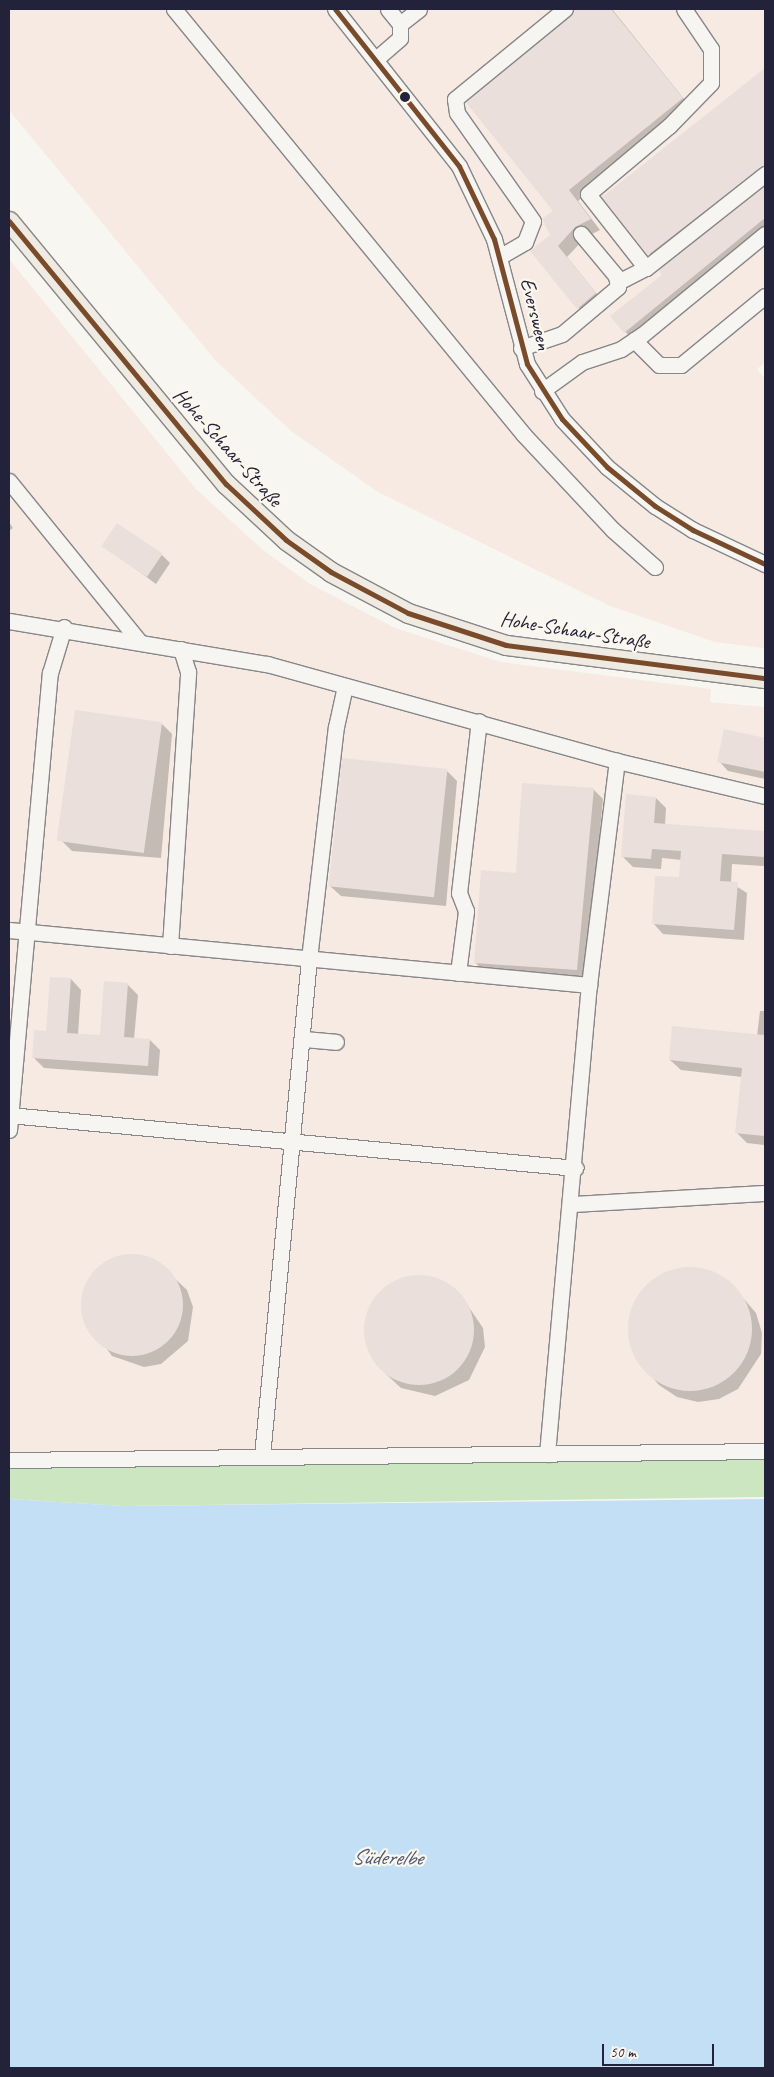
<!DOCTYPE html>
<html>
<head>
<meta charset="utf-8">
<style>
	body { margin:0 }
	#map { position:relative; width:774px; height:2077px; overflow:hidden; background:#f8f6f0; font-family:Caveat,sans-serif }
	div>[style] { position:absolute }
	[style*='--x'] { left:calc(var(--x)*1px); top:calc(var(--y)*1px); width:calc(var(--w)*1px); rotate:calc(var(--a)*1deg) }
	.built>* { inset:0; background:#f6eae3 }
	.green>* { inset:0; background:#cbe6c0 }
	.water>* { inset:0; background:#c3dff5 }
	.shadow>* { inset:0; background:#0003 }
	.building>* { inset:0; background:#ebdfdc; transform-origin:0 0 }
	.round { border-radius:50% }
	.roads { filter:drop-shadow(1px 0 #878688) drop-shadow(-1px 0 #878688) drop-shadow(0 1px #878688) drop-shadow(0 -1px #878688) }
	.minor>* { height:15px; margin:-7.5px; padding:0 7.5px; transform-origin:7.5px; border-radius:7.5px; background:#f6f5f1 }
	.major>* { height:19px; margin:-9.5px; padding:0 9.5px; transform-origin:9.5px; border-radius:9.5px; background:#f0ebe2 }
	.bus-1>* { height:5px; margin:-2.5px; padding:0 2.5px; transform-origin:2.5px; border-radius:2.5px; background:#7a4b2a }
	.dots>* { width:14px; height:14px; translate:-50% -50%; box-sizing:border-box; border:2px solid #fbf7ec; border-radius:50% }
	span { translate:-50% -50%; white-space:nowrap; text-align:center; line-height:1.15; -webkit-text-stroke:4.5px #fbf7ec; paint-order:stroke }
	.street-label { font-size:21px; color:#22223b }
	.water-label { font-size:22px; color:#4b5873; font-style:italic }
	.frame { position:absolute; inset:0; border:10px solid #22223b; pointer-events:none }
	.scale { position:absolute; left:602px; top:2044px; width:112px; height:22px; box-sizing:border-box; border:2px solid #22223b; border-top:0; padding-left:6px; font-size:15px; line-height:18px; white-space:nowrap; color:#22223b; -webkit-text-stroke:4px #fbf7ec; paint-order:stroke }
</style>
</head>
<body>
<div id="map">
	<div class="built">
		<div style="clip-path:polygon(9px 9px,765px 9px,765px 362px,757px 369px,765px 379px,765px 648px,715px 642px,610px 606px,378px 492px,291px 431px,215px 360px,9px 110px)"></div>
		<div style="clip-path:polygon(9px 259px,196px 489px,263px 550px,310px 584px,395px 628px,501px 662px,711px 689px,710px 702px,765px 707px,765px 1452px,9px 1465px)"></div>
	</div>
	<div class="green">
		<div style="clip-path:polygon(765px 1452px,765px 1497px,123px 1506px,9px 1499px,9px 1465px)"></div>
	</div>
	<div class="water">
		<div style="clip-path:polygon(9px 1499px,123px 1506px,765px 1499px,765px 2068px,9px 2068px)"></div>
	</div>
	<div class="shadow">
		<div style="clip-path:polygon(577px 9px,612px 9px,692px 109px,578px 201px,600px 230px,586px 237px,567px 257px,605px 304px,588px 319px,532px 251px,551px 236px,554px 211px,467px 103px)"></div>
		<div style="clip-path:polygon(765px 70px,765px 180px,658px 264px,604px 197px)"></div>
		<div style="clip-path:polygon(765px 187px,765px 237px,635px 343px,612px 316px,663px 275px,660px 271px)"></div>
		<div style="clip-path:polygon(9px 522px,13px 528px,9px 531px)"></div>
		<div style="clip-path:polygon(104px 546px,162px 555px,170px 563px,156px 584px)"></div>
		<div style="clip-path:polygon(162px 724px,172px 734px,161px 858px,72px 851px,62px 841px)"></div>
		<div style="clip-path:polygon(725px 730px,765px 739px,765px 779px,728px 771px,719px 761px)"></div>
		<div style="clip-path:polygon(446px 770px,457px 781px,446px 906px,341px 896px,330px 886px)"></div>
		<div style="clip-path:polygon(593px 789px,603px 799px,586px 979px,484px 972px,475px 962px,517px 874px)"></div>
		<div style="clip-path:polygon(656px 798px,666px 808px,665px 825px,765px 832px,765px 866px,732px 864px,731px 883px,747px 893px,744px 940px,663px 934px,653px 923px,680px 879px,682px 860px,662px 858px,661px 869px,633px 867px,623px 857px)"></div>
		<div style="clip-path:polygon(71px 979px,81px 990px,78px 1035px,101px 1036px,127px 984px,138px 995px,134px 1039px,150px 1040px,160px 1050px,158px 1076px,44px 1068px,34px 1058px)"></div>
		<div style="clip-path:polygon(760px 1011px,765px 1011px,765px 1145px,747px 1143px,737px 1133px,742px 1077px,681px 1070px,670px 1060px,757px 1036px)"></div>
		<div style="clip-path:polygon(120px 1256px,154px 1259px,187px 1290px,193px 1307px,188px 1341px,161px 1364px,144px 1367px,112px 1356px,82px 1315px,88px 1281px,104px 1263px)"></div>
		<div style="clip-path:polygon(693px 1268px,714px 1273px,732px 1285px,756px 1313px,762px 1333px,761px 1354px,738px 1389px,719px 1399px,698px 1402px,677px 1397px,659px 1385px,635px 1357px,629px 1337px,630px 1315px,639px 1296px,653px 1280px,672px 1271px)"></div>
		<div style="clip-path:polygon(412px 1276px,430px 1277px,462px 1297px,483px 1328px,485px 1347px,469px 1380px,435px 1396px,401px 1388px,387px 1375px,376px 1364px,365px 1328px,378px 1294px)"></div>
	</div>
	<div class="building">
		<div style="clip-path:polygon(574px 9px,611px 9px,683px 98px,569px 190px,591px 219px,575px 227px,558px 246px,596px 293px,577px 309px,530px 251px,550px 235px,542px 219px,553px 211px,466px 102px,571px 16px)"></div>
		<div style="clip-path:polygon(765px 68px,765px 165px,648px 255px,602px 197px)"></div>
		<div style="clip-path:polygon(765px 186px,765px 218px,624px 333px,610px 316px,662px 275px,658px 270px)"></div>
		<div style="left:117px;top:523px;width:55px;height:28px;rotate:34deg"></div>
		<div style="left:75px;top:710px;width:88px;height:132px;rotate:8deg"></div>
		<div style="clip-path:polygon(724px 729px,765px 738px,765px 772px,717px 762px)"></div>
		<div style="left:342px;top:758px;width:106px;height:129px;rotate:6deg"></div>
		<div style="clip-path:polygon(522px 783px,594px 788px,577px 970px,474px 963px,481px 870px,516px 873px)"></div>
		<div style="clip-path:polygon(626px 794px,656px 797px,654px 823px,765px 831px,765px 857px,722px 854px,720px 881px,738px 882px,734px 930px,652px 924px,655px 876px,679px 877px,681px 851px,652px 849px,651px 859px,621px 857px)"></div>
		<div style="clip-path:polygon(50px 977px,71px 978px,67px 1033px,100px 1035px,104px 981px,128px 983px,124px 1037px,150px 1039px,148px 1066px,32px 1058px,34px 1030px,46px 1031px)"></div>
		<div style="clip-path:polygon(672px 1026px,765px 1035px,765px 1136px,735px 1133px,742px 1068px,669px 1060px)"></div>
		<div class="round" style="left:81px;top:1254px;width:102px;height:102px"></div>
		<div class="round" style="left:628px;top:1267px;width:124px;height:124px"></div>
		<div class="round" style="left:364px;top:1275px;width:110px;height:110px"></div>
	</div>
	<div class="roads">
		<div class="minor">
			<div style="--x:174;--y:9;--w:551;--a:50.59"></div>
			<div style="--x:524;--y:435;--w:130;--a:46.9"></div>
			<div style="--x:613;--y:530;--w:56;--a:41.4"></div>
			<div style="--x:335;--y:9;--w:200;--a:51.7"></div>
			<div style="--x:459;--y:166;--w:81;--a:64.4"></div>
			<div style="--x:494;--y:239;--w:129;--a:75.2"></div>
			<div style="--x:527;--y:364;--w:65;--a:57.5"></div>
			<div style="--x:562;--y:419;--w:66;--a:46.8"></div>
			<div style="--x:607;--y:467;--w:62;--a:39.1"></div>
			<div style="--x:655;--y:506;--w:45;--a:32.3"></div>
			<div style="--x:693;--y:530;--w:80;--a:25.3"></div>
			<div style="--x:400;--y:24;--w:24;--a:-38"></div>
			<div style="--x:376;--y:59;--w:32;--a:-41"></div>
			<div style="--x:400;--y:38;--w:14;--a:-90"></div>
			<div style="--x:400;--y:24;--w:19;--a:-129"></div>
			<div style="--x:499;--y:257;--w:30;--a:-30"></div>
			<div style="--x:525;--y:242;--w:22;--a:-69"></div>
			<div style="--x:533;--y:221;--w:132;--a:-125.1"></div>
			<div style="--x:457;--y:113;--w:14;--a:-98"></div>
			<div style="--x:455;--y:99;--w:142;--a:-39.3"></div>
			<div style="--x:646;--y:268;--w:94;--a:-128.1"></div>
			<div style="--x:588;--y:194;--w:106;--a:-40"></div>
			<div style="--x:669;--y:126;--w:60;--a:-45.7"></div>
			<div style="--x:711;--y:83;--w:34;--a:-90"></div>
			<div style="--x:711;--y:49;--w:48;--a:-124"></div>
			<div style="--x:618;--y:282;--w:31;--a:-27"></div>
			<div style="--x:646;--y:268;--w:152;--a:-38.3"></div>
			<div style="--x:634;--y:340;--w:35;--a:45"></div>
			<div style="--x:659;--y:365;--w:22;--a:0"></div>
			<div style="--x:681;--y:365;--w:109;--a:-39.4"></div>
			<div style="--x:521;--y:348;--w:43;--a:-18.9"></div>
			<div style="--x:562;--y:334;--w:73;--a:-40"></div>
			<div style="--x:618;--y:287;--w:11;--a:-100"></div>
			<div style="--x:616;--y:276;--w:55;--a:-129.8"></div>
			<div style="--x:542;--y:391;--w:49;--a:-35.9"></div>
			<div style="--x:582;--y:362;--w:41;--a:-18.4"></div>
			<div style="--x:621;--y:349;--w:25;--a:-34"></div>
			<div style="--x:642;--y:335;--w:159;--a:-39.4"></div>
			<div style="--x:9;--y:481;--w:205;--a:50.9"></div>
			<div style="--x:9;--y:621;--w:262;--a:9.5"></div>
			<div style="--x:267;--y:664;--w:363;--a:15.5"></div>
			<div style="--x:617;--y:761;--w:152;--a:13.3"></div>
			<div style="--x:9;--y:930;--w:583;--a:5.42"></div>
			<div style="--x:170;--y:946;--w:275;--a:-86.2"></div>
			<div style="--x:188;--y:672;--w:24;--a:-107"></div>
			<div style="--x:458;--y:973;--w:63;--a:-82.6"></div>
			<div style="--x:466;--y:911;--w:19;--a:-111"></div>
			<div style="--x:459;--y:893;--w:173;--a:-83.4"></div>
			<div style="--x:303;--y:1039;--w:33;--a:5"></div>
			<div style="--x:9;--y:1115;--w:569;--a:5.34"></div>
			<div style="--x:9;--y:1130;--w:459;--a:-84.9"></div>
			<div style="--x:50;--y:673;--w:48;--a:-73.1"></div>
			<div style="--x:572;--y:1204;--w:193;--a:-3.3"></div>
			<div style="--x:547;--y:1454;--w:471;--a:-84.9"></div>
			<div style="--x:589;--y:985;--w:226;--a:-82.9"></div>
			<div style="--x:262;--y:1456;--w:499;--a:-84.6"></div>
			<div style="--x:309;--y:959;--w:234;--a:-83.4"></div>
			<div style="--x:336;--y:727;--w:42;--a:-77.6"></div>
			<div style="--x:9;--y:1460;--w:756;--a:-0.68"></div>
		</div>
		<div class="major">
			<div style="--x:9;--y:221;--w:341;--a:50.5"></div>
			<div style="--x:226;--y:484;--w:82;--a:43"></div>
			<div style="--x:286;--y:540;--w:55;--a:35.4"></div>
			<div style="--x:331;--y:572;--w:87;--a:28"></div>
			<div style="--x:408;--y:613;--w:103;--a:18.1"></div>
			<div style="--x:506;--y:645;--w:261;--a:7.3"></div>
		</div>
	</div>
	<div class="bus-1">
		<div style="--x:335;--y:9;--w:200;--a:51.7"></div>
		<div style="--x:459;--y:166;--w:81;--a:64.4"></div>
		<div style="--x:494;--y:239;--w:129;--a:75.2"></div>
		<div style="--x:527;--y:364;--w:65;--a:57.5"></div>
		<div style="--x:562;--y:419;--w:66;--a:46.8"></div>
		<div style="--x:607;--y:467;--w:62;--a:39.1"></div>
		<div style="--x:655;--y:506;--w:45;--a:32.3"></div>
		<div style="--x:693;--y:530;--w:80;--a:25.3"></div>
		<div style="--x:9;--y:221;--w:341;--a:50.5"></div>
		<div style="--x:226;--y:484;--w:82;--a:43"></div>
		<div style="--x:286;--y:540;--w:55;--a:35.4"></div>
		<div style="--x:331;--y:572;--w:87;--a:28"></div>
		<div style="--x:408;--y:613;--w:103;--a:18.1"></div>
		<div style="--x:506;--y:645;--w:261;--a:7.3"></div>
	</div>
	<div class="dots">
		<div style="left:405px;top:97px;background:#22223b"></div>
	</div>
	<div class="street-label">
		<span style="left:536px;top:314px;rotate:76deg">Eversween</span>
		<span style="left:228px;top:447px;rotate:48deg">Hohe-Schaar-Straße</span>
		<span style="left:575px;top:630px;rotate:9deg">Hohe-Schaar-Straße</span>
	</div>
	<div class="water-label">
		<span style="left:387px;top:1858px;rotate:1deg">Süderelbe</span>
	</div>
	<div class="frame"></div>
	<div class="scale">50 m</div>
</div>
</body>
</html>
